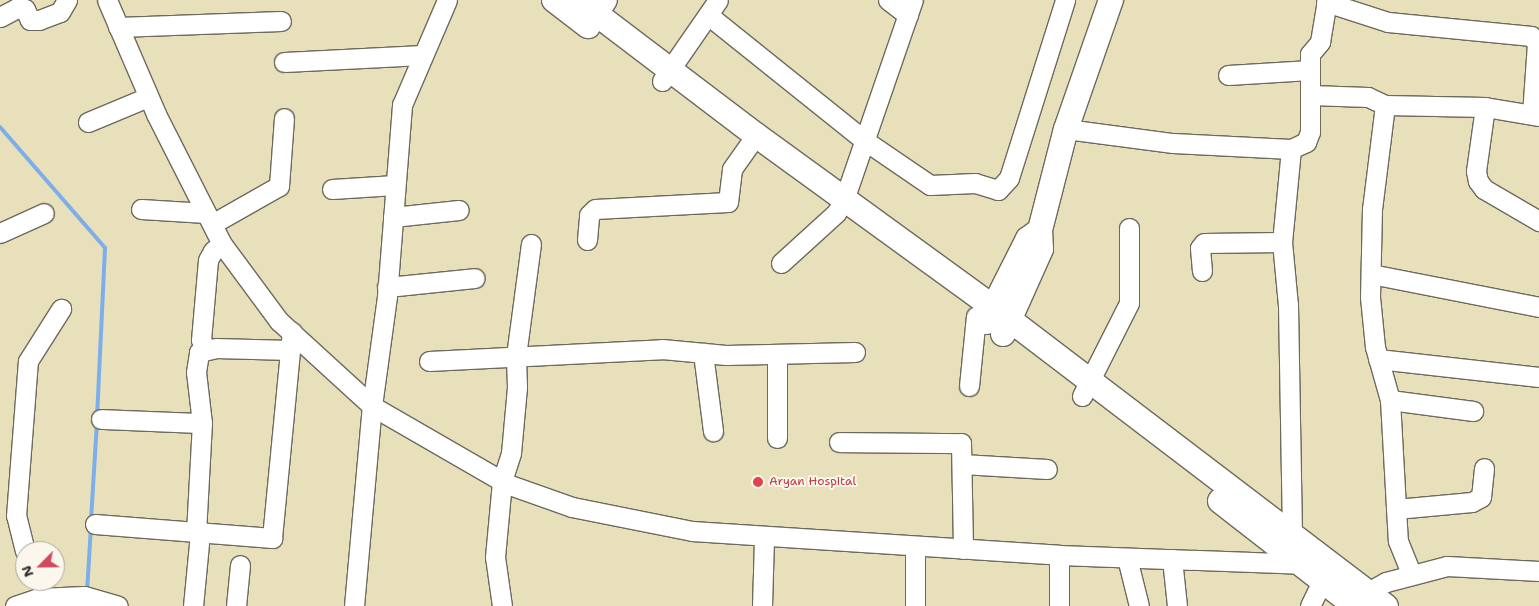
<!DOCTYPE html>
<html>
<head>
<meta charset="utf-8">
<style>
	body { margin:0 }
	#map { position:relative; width:1539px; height:606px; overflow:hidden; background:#e8e0ba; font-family:"Shantell Sans",sans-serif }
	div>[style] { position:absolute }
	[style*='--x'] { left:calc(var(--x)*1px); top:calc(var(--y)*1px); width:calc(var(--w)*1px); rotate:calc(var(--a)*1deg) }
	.stream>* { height:4px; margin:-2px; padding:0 2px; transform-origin:2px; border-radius:2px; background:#7eaee9 }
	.roads { filter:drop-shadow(1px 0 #6d6a5d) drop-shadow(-1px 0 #6d6a5d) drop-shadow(0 1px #6d6a5d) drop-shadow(0 -1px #6d6a5d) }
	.minor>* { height:19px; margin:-9.5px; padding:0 9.5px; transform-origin:9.5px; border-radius:9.5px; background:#fff }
	.major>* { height:24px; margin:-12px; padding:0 12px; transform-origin:12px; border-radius:12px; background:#fff }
	.dots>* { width:14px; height:14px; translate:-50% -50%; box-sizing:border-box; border:2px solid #fbf7ec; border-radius:50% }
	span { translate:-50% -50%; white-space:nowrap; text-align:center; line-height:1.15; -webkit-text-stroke:4px #fbf7ec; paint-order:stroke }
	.health-label { font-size:12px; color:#be3a42 }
	.left { translate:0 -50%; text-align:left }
	.north { position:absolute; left:15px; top:541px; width:50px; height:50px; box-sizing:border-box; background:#fbf7ec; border:1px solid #a8a59f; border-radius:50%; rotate:247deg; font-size:14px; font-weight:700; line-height:20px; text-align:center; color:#2b2b2b }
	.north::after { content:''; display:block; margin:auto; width:18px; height:22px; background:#d1495b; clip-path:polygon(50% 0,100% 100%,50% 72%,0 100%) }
</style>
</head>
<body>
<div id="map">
	<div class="stream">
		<div style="--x:0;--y:127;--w:160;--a:49"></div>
		<div style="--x:105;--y:248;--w:167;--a:92.7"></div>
		<div style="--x:91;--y:520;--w:98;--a:-86.5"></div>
		<div style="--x:87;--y:592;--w:65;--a:-86.5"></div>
	</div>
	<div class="roads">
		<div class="minor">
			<div style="--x:107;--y:0;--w:124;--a:66.7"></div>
			<div style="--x:156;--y:114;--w:146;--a:63.1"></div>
			<div style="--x:222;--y:244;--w:96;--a:53.5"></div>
			<div style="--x:279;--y:321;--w:126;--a:42.4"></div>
			<div style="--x:372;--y:406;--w:156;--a:30"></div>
			<div style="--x:507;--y:484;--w:69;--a:19.5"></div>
			<div style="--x:572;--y:507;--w:122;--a:11.3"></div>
			<div style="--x:692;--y:531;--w:368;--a:3.7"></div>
			<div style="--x:1059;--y:555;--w:248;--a:2.1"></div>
			<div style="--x:888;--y:0;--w:25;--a:37"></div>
			<div style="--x:1326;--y:2;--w:65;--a:17.9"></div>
			<div style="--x:1388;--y:22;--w:144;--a:5.6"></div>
			<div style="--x:1531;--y:36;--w:9;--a:49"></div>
			<div style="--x:1537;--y:43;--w:71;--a:94"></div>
			<div style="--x:708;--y:15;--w:200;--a:38.7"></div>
			<div style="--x:864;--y:140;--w:80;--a:34.3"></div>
			<div style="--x:930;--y:185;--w:45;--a:-2.5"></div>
			<div style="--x:975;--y:183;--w:24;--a:17"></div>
			<div style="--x:998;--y:190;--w:16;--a:-47"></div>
			<div style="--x:1009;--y:178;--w:187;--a:-72.5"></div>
			<div style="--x:0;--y:17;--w:19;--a:-28"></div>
			<div style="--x:17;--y:8;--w:8;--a:7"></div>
			<div style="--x:25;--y:9;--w:12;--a:66"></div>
			<div style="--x:30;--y:20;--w:9;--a:0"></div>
			<div style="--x:39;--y:20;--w:22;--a:-21"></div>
			<div style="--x:60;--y:12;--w:14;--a:-60"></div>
			<div style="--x:590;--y:26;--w:31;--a:-57"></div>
			<div style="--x:118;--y:27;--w:163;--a:-2.1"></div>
			<div style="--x:284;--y:62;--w:139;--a:-2.9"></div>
			<div style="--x:1228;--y:75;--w:82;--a:-3.5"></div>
			<div style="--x:662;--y:81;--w:98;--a:-55.3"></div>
			<div style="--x:1310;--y:95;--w:58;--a:2"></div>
			<div style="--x:1368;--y:97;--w:19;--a:25"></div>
			<div style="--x:1385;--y:105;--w:100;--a:1.1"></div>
			<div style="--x:1485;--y:107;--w:65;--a:98"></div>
			<div style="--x:1476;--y:171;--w:10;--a:79"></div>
			<div style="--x:1478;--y:181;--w:10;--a:53"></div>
			<div style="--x:1484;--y:189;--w:64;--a:30.2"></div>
			<div style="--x:1385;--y:105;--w:105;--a:97.1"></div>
			<div style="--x:1372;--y:209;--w:88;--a:91.3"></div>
			<div style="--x:1370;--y:297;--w:50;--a:84.3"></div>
			<div style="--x:1375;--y:347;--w:55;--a:74.2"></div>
			<div style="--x:1390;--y:400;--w:141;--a:86.8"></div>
			<div style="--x:1398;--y:541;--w:35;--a:68"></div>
			<div style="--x:1485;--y:107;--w:55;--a:9.5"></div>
			<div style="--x:88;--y:122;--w:65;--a:-22.6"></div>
			<div style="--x:1066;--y:129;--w:108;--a:7.5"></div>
			<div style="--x:1173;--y:143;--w:118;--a:2.9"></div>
			<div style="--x:1291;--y:149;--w:17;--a:-25"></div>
			<div style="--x:1306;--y:142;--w:11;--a:-68"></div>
			<div style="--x:1310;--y:132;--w:78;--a:-90"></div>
			<div style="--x:1310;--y:54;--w:16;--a:-50"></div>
			<div style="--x:1320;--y:42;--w:43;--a:-80.5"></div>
			<div style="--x:1291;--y:149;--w:93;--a:95.5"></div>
			<div style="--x:1282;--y:242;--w:63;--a:84.6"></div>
			<div style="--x:1288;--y:305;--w:240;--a:89"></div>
			<div style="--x:332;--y:189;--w:63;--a:-3.6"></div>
			<div style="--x:141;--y:209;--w:65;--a:3.5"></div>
			<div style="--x:393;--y:217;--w:66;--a:-6.1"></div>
			<div style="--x:212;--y:224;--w:77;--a:-29.6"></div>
			<div style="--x:279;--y:186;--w:68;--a:-85.8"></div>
			<div style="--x:0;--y:233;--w:48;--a:-24.4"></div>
			<div style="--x:587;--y:240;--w:25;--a:-85"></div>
			<div style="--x:589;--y:215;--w:8;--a:-45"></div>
			<div style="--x:595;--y:209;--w:133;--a:-3"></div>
			<div style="--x:728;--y:202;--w:33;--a:-83"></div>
			<div style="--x:732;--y:169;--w:42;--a:-54.8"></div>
			<div style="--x:781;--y:263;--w:74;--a:-42.3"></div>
			<div style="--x:836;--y:213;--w:15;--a:-58"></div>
			<div style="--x:844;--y:200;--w:212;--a:-71"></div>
			<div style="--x:1202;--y:271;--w:23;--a:-95"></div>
			<div style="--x:1200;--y:248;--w:6;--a:-51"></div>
			<div style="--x:1204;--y:243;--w:78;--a:-0.7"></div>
			<div style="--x:1371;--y:274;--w:171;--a:11.1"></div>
			<div style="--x:387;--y:287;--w:88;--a:-5.8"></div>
			<div style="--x:206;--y:349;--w:10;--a:-119"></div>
			<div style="--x:201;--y:340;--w:80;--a:-85"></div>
			<div style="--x:208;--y:260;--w:10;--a:-61"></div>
			<div style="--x:213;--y:251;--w:11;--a:-38"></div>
			<div style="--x:703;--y:353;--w:79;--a:82.7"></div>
			<div style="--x:1378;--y:359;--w:162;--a:6.4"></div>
			<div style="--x:429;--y:361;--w:233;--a:-2.9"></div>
			<div style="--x:662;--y:349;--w:64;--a:5.4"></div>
			<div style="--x:726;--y:355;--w:129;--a:-1.3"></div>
			<div style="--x:969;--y:386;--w:70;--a:-84.3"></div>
			<div style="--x:1082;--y:396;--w:104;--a:-63.2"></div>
			<div style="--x:1129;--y:303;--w:75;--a:-90"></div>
			<div style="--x:1390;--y:400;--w:84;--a:7.5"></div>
			<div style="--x:101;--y:419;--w:101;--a:2.3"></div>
			<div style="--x:777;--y:438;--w:84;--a:-90"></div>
			<div style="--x:839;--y:442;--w:122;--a:0.5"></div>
			<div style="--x:961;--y:443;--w:106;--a:88.9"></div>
			<div style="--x:962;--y:464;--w:85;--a:3.4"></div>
			<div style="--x:1396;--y:509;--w:76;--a:-5.3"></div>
			<div style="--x:1472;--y:502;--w:10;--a:-29"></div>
			<div style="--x:1481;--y:497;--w:29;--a:-84"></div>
			<div style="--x:95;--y:524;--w:178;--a:4.5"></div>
			<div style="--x:272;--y:538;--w:207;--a:-84.5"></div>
			<div style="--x:196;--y:533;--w:110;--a:-86.9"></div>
			<div style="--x:202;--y:423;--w:51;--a:-96.7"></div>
			<div style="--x:196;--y:372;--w:20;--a:-81"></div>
			<div style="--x:199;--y:352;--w:17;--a:-13"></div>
			<div style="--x:216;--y:348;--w:74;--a:1.5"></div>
			<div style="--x:25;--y:551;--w:36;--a:-104"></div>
			<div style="--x:16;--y:516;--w:155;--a:-85.6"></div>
			<div style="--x:28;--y:361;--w:62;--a:-57.6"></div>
			<div style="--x:1059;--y:555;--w:51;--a:90"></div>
			<div style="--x:1127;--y:558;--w:49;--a:76"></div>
			<div style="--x:1172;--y:559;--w:47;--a:83.9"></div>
			<div style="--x:1357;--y:598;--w:33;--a:-29"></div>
			<div style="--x:1386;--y:582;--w:63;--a:-14.7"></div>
			<div style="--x:1447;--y:566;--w:92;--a:3.1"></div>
			<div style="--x:15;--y:606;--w:24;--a:-19"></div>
			<div style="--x:38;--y:598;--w:46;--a:-2.5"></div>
			<div style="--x:84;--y:596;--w:35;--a:16"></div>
			<div style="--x:193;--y:606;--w:73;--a:-84.5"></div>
			<div style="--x:236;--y:606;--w:41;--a:-84.4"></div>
			<div style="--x:354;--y:606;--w:201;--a:-84.9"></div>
			<div style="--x:372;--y:406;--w:111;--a:-82.2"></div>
			<div style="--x:387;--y:296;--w:192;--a:-85.5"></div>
			<div style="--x:402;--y:105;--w:114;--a:-66.8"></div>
			<div style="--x:502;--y:606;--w:49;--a:-98.1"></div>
			<div style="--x:495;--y:557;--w:76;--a:-84.7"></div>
			<div style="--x:502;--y:481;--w:29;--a:-72"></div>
			<div style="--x:511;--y:453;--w:66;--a:-84.8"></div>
			<div style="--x:517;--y:387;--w:31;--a:-92"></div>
			<div style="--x:516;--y:356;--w:113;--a:-82.4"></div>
			<div style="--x:762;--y:606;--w:68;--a:-88.3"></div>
			<div style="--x:915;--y:606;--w:60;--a:-90"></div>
			<div style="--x:1310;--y:606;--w:41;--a:-64.1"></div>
		</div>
		<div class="major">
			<div style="--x:554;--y:0;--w:43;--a:37.4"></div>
			<div style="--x:578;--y:0;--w:223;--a:37.2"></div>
			<div style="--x:756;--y:135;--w:293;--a:36"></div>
			<div style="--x:993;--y:307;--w:494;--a:37.3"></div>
			<div style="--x:986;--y:322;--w:93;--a:-63.2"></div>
			<div style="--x:1028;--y:239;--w:14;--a:-36"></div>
			<div style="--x:1003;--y:334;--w:93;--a:-65.9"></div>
			<div style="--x:1041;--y:249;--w:19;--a:-93"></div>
			<div style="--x:1040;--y:230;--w:104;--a:-75.6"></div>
			<div style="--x:1066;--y:129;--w:137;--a:-70.8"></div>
			<div style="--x:1220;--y:501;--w:171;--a:37.9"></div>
		</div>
	</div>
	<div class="dots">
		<div style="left:758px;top:482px;background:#e0444e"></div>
	</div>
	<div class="health-label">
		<span class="left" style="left:769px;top:482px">Aryan Hospital</span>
	</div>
	<div class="north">N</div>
</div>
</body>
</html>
